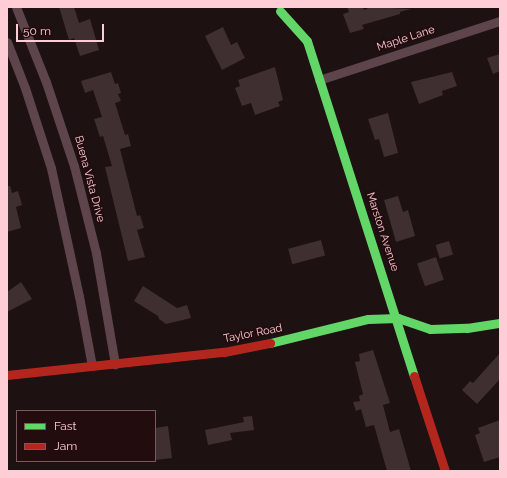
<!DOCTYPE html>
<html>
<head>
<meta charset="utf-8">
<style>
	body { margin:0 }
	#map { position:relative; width:507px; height:478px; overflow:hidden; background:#1d1112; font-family:Raleway,sans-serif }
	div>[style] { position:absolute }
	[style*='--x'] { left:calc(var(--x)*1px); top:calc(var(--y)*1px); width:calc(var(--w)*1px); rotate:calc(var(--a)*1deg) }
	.building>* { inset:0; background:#3f2f30; transform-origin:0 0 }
	.street>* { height:9px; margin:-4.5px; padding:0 4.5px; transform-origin:4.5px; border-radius:4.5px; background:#5e454b }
	.fast>* { height:9px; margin:-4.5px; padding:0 4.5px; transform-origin:4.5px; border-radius:4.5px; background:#63d668 }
	.jam>* { height:9px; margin:-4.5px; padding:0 4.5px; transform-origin:4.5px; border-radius:4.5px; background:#b3261e }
	span { translate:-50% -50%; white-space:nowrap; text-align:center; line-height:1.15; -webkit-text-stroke:3.5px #220c0e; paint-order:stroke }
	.street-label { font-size:11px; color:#ffcdd5 }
	.frame { position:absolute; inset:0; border:8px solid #ffcdd5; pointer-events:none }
	.legend { position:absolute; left:16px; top:410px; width:140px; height:52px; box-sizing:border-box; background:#220c0e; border:1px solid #7a595e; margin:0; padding:5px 7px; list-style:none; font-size:12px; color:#ffcdd5 }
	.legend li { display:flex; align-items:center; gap:8px; height:20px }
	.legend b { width:20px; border:1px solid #7a595e }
	.scale { position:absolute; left:16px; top:24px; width:88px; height:18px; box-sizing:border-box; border:2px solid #ffcdd5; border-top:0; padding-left:5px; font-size:12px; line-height:14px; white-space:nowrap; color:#ffcdd5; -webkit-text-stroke:3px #220c0e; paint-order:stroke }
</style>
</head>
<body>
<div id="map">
	<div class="building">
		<div style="clip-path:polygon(59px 7px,74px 7px,79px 23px,90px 19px,99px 50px,80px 56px,74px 38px,69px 40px)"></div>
		<div style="clip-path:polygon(347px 7px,363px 7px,364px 10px,371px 7px,411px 9px,400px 12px,400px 14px,362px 25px,364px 29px,350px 33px,343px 14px,349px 12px)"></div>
		<div style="clip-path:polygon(223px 27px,231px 45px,237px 42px,245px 58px,222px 70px,205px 36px)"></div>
		<div style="clip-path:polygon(500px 54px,500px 71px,493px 74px,487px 58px)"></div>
		<div style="clip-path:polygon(275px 67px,283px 100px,278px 102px,280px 106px,255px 115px,251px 103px,242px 106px,235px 88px,240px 86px,238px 80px)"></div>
		<div style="clip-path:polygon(111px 72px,115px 84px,118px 83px,121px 93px,118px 94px,121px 101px,115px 103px,125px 135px,128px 134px,131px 146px,120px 149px,137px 216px,140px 215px,144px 228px,137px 230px,145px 257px,128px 261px,105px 167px,112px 166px,103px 136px,100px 137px,94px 119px,102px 117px,93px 90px,85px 93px,81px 81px)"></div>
		<div style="clip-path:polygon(452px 72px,457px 86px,442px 91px,443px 95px,419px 104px,411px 82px)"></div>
		<div style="clip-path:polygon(388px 113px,398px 153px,384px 157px,379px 139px,375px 140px,368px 119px)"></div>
		<div style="clip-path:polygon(7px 186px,10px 186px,12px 193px,18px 191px,22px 205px,16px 207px,21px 228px,7px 232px)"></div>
		<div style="clip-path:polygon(398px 196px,403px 212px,408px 210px,415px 236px,396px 242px,384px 200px)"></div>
		<div style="left:321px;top:240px;width:16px;height:34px;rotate:75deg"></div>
		<div style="left:449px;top:241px;width:14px;height:14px;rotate:73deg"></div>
		<div style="left:436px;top:257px;width:24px;height:20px;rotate:71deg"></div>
		<div style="clip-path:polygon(21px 282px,32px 299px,7px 312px,7px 292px)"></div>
		<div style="clip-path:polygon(143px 286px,177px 308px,187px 305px,191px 318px,166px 324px,159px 319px,158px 316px,134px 301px)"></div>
		<div style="clip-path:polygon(373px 350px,390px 403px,383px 405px,390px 432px,399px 429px,411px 471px,387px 471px,374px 425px,366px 427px,361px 409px,356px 411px,353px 402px,360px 401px,359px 396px,363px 394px,355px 362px,360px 361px,359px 354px)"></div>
		<div style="clip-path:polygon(500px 353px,500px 379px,477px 404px,462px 390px,470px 381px,473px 383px)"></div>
		<div style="clip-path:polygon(252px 416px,254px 430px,230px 433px,232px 440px,208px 445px,205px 430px,244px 422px,243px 417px)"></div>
		<div style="clip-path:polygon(500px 420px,500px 457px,484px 462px,475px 435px,480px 433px,478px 428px)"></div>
		<div style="clip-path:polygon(168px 426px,172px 458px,155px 460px,155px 428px)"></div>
	</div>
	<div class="street">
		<div style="--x:16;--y:7;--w:81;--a:68.2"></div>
		<div style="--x:46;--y:82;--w:89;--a:71.6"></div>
		<div style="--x:74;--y:166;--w:90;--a:75.8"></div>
		<div style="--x:96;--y:253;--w:113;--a:80.3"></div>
		<div style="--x:7;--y:42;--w:49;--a:68.6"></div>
		<div style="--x:25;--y:88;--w:84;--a:72"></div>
		<div style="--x:51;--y:168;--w:131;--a:77.7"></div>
		<div style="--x:79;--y:296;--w:71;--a:79.5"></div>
		<div style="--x:319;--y:80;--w:190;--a:-18.1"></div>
	</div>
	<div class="fast">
		<div style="--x:280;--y:11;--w:40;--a:48"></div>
		<div style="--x:307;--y:41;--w:352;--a:72.3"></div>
		<div style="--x:270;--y:343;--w:101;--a:-13.8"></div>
		<div style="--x:368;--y:319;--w:30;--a:-2"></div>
		<div style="--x:398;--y:318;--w:34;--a:19"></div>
		<div style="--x:430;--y:329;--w:37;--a:-2"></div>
		<div style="--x:467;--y:328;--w:33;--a:-9"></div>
	</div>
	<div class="jam">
		<div style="--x:7;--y:375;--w:218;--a:-6.1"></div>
		<div style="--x:224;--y:352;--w:47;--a:-11.1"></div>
		<div style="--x:414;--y:376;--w:100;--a:71.9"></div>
	</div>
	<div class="street-label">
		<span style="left:406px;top:39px;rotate:-18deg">Maple Lane</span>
		<span style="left:89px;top:179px;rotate:75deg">Buena Vista Drive</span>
		<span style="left:382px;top:232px;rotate:72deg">Marston Avenue</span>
		<span style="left:253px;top:334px;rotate:-11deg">Taylor Road</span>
	</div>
	<div class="frame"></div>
	<ul class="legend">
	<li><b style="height:5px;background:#63d668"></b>Fast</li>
	<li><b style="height:5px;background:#b3261e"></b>Jam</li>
	</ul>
	<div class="scale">50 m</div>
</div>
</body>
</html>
